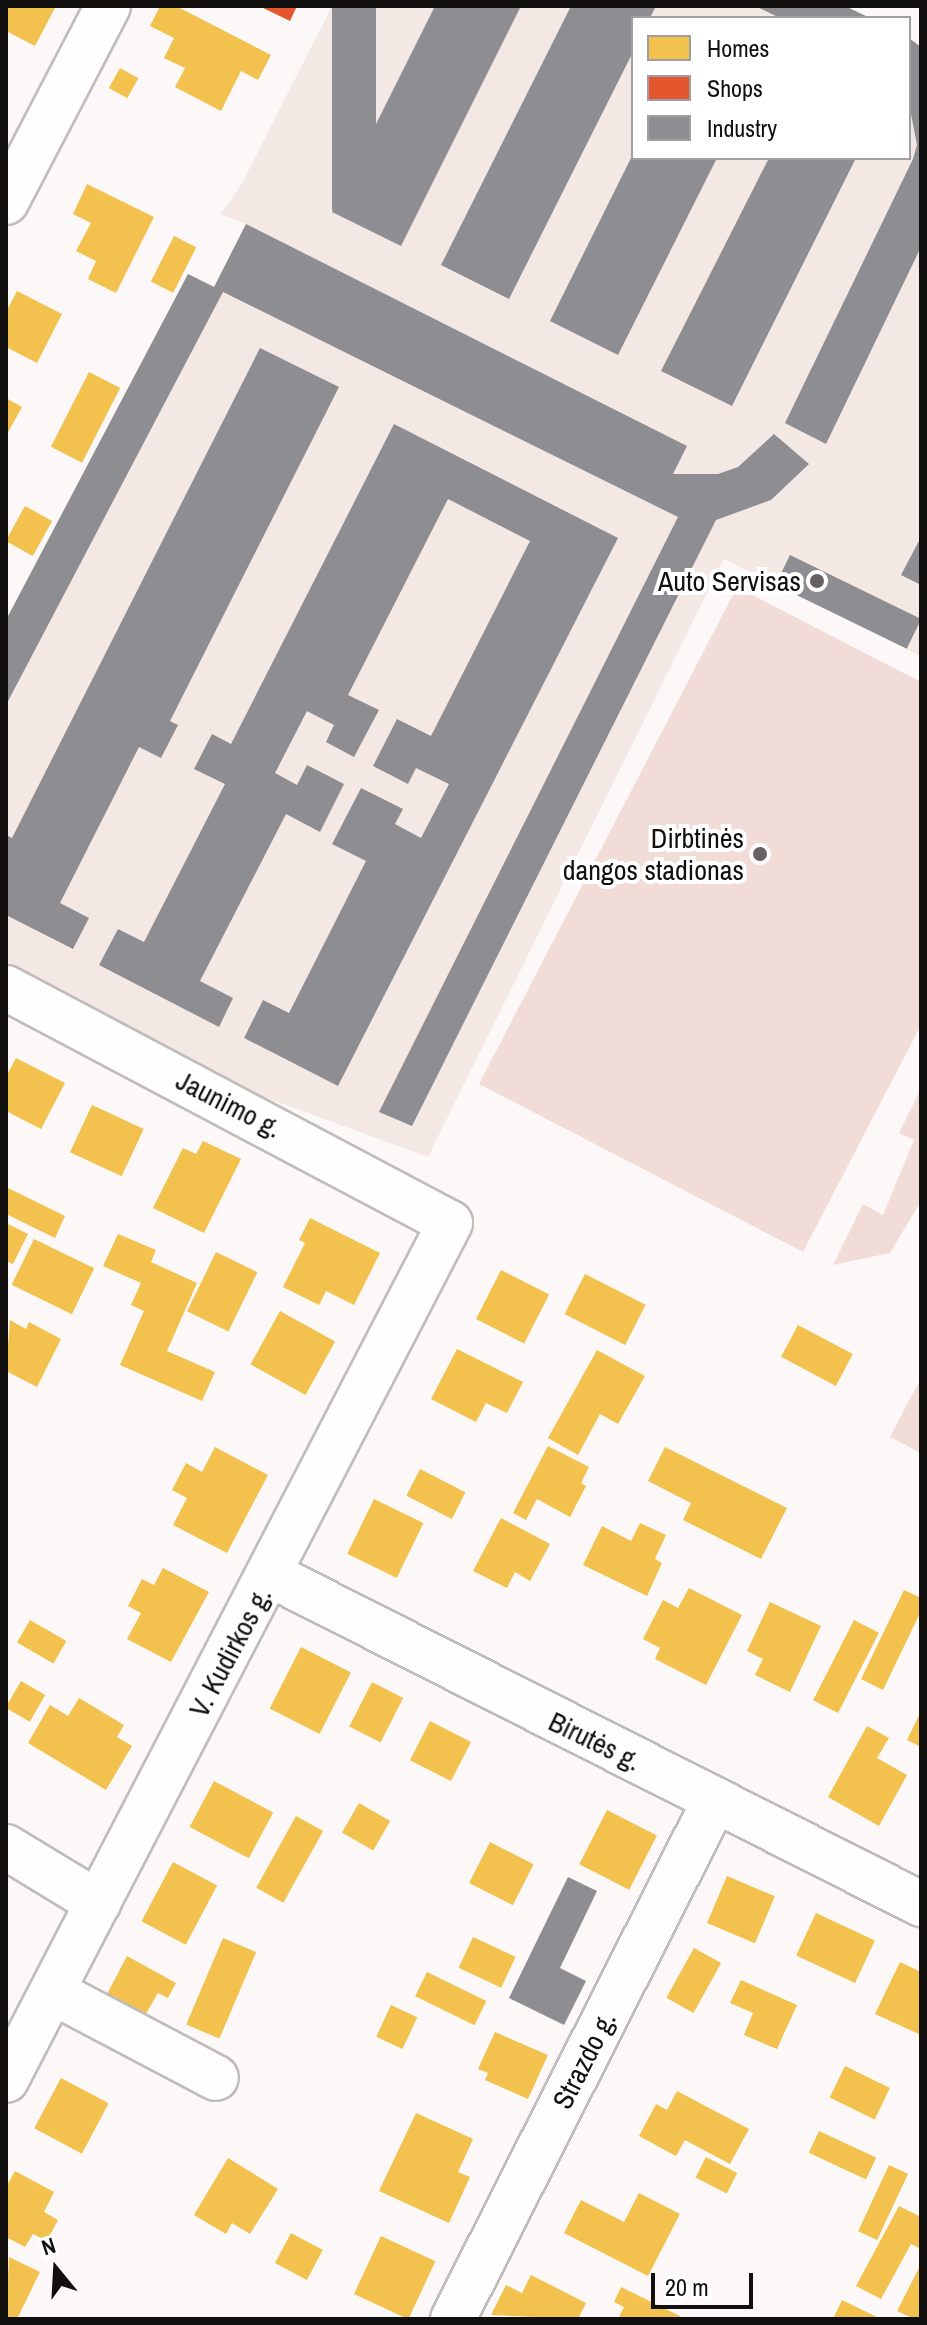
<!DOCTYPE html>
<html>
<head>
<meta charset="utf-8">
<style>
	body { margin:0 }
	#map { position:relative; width:927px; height:2325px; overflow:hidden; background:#fcf8f7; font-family:"Archivo Narrow",sans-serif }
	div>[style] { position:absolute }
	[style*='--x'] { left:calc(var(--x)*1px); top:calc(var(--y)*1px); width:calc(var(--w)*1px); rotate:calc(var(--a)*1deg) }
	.built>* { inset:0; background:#f4e8e5 }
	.green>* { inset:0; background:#f2dcd8 }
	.homes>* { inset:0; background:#f2c14e; transform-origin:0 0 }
	.shops>* { inset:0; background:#e4572e }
	.industry>* { inset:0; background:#8d8d92; transform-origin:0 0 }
	.roads { filter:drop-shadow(2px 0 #c0bcbc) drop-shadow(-2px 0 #c0bcbc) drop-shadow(0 2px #c0bcbc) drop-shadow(0 -2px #c0bcbc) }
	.minor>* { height:44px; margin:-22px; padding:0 22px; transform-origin:22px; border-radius:22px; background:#fffefe }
	.dots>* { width:22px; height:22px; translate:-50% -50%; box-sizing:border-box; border:4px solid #fff; border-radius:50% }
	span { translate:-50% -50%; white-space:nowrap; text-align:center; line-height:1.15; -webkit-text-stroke:8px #fff; paint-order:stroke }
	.poi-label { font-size:28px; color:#12100f }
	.right { translate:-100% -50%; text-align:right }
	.street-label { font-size:28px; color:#12100f }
	.frame { position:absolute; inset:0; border:8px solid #12100f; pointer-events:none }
	.legend { position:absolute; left:631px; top:16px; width:280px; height:144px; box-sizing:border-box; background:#fff; border:2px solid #a09f9f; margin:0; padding:10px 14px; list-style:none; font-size:24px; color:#12100f }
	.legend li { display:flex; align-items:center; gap:16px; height:40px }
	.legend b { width:40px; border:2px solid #a09f9f }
	.north { position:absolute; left:16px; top:2229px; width:80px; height:80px; -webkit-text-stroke:6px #fff; paint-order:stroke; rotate:342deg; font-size:22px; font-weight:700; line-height:32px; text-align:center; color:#12100f }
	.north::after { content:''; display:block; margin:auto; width:28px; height:36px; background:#12100f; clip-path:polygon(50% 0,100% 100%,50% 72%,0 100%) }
	.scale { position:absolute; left:651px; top:2273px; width:102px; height:36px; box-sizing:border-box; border:4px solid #12100f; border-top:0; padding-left:10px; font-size:24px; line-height:28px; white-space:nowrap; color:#12100f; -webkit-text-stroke:6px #fff; paint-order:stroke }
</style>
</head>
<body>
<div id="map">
	<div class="built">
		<div style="clip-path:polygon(332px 6px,845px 6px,870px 18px,633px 18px,633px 158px,909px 158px,909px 38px,921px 47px,921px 656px,724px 559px,428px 1157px,152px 1056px,6px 976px,6px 620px,188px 274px,215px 287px,246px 224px,220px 214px,240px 187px)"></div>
	</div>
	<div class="green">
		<div style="clip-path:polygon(737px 587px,921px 682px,921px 1025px,803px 1252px,479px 1084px)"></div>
		<div style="clip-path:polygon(921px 1089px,921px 1201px,890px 1253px,833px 1265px,863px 1204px,883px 1215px,914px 1140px,899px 1133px)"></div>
		<div style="clip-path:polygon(921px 1378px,921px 1453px,890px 1437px)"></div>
	</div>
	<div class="homes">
		<div style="clip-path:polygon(6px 6px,56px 6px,35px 46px,6px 31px)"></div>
		<div style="clip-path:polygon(160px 6px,176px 6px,271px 55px,258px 80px,241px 71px,221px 111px,175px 87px,185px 68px,164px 58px,174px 38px,150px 26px)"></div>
		<div style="left:120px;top:68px;width:21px;height:23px;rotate:29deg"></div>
		<div style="clip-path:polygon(87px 184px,154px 217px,116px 293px,88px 279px,96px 261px,76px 251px,91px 223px,73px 214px)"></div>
		<div style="left:174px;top:236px;width:25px;height:51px;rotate:27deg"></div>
		<div style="clip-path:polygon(17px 291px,62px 314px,37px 363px,6px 347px,6px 312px)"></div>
		<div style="left:89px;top:372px;width:35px;height:84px;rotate:27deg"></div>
		<div style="clip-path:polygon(6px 398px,22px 407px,6px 436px)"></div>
		<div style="left:25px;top:506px;width:31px;height:40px;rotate:29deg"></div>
		<div style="clip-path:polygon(16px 1058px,65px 1083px,41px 1129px,6px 1111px,6px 1077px)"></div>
		<div style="left:92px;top:1105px;width:57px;height:52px;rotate:25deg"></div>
		<div style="clip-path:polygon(203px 1141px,241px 1159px,204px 1233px,153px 1208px,183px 1148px,196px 1154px)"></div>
		<div style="clip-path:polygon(6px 1187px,65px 1216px,55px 1238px,6px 1214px)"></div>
		<div style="clip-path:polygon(310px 1218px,380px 1253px,354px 1305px,326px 1291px,319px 1305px,283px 1287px,305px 1243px,299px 1240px)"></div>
		<div style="clip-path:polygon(6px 1223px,28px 1234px,13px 1264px,6px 1261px)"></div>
		<div style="clip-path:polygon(118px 1234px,156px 1250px,151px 1262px,197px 1283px,167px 1351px,215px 1372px,202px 1401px,120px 1365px,144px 1311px,131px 1305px,141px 1283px,103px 1266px)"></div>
		<div style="left:34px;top:1239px;width:67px;height:51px;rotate:26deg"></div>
		<div style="left:216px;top:1252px;width:46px;height:66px;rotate:26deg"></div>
		<div style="left:501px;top:1270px;width:54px;height:55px;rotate:27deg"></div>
		<div style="left:585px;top:1274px;width:68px;height:45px;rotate:27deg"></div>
		<div style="left:280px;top:1311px;width:63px;height:61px;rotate:29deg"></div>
		<div style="clip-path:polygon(10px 1320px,26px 1329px,29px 1322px,61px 1339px,37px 1387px,6px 1371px)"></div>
		<div style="left:798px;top:1325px;width:62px;height:36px;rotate:28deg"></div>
		<div style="clip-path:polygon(457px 1349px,523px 1382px,507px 1413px,486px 1403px,476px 1422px,431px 1399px)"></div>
		<div style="clip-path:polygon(597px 1350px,645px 1376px,618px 1424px,600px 1414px,578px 1455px,548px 1438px)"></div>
		<div style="clip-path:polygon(548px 1446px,589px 1467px,581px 1483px,586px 1486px,570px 1517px,537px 1499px,526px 1520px,513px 1513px)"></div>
		<div style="clip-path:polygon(215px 1447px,268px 1475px,227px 1553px,173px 1525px,187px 1498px,172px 1490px,186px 1463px,202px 1472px)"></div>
		<div style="clip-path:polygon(665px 1447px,787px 1508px,761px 1559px,683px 1520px,691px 1503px,648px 1481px)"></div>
		<div style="left:420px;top:1469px;width:51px;height:30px;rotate:27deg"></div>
		<div style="left:374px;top:1499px;width:55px;height:61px;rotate:26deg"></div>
		<div style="clip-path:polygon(501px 1518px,550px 1544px,530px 1581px,515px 1572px,507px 1588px,473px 1571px)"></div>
		<div style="clip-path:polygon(640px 1523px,666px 1535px,655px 1559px,662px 1563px,647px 1596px,583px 1565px,602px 1526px,631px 1541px)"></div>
		<div style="clip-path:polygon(163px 1568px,209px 1592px,171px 1662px,127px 1639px,141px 1613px,128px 1606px,142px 1579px,154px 1585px)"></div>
		<div style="clip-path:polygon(689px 1588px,742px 1615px,706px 1685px,655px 1659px,660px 1648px,643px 1639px,663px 1600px,678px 1608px)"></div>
		<div style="clip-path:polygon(904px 1590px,921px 1598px,921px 1611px,883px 1690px,861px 1679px)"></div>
		<div style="clip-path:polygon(770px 1602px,821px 1626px,790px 1692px,755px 1675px,763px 1659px,747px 1651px)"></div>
		<div style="left:30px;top:1620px;width:42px;height:26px;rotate:30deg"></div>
		<div style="left:854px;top:1620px;width:28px;height:90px;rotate:27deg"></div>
		<div style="left:301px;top:1647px;width:56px;height:69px;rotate:27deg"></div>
		<div style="left:21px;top:1681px;width:28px;height:31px;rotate:30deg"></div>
		<div style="left:372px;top:1682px;width:35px;height:50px;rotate:27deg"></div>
		<div style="clip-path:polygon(79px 1698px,124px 1725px,117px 1737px,132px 1746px,106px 1790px,28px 1743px,50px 1705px,68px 1716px)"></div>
		<div style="clip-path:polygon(921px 1711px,921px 1747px,907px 1740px)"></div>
		<div style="left:430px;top:1721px;width:46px;height:44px;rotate:27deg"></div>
		<div style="clip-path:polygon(867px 1726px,889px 1738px,877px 1758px,907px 1775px,879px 1826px,828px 1797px)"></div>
		<div style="left:214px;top:1781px;width:67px;height:52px;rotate:28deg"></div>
		<div style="left:359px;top:1803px;width:36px;height:34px;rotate:30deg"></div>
		<div style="left:607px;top:1810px;width:56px;height:61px;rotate:27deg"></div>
		<div style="left:296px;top:1816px;width:31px;height:82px;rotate:29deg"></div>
		<div style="left:490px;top:1842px;width:49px;height:46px;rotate:27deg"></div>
		<div style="left:173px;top:1862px;width:50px;height:67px;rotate:28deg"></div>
		<div style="left:727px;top:1876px;width:52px;height:51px;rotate:23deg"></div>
		<div style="left:816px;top:1913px;width:65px;height:47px;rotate:25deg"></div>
		<div style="left:473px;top:1937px;width:47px;height:34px;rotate:25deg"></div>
		<div style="left:223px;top:1938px;width:36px;height:94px;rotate:23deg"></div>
		<div style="left:694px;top:1948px;width:31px;height:57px;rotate:29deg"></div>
		<div style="clip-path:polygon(127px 1956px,176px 1983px,168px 1998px,158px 1993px,143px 2019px,105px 1998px)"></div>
		<div style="clip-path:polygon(900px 1962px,921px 1972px,921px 2035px,875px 2014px)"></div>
		<div style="left:427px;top:1972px;width:66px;height:27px;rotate:26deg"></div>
		<div style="clip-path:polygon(741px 1980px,797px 2005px,777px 2049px,744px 2035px,753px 2013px,730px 2003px)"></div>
		<div style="left:391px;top:2005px;width:29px;height:35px;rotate:25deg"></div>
		<div style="clip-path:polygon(495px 2032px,548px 2055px,528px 2099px,485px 2080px,488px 2073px,478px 2069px)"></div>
		<div style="left:845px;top:2066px;width:50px;height:35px;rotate:26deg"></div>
		<div style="left:61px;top:2078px;width:54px;height:57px;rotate:28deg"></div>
		<div style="clip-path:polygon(677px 2091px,749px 2129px,730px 2164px,685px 2140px,676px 2156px,639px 2136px,656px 2104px,667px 2110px)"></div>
		<div style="clip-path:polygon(416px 2113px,473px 2139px,458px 2172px,470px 2177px,449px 2223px,379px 2191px)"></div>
		<div style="left:819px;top:2131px;width:63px;height:24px;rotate:25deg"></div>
		<div style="left:706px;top:2157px;width:35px;height:23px;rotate:27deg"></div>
		<div style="clip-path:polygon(228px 2158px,278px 2189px,250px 2234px,232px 2223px,226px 2234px,194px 2215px)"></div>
		<div style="left:889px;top:2165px;width:21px;height:73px;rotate:25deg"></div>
		<div style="clip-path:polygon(15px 2171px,54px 2192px,44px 2212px,58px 2220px,47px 2241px,33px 2234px,25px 2247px,6px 2237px,6px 2187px)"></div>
		<div style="clip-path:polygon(639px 2193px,680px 2214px,648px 2276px,564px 2233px,581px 2200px,624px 2222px)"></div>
		<div style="clip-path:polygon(899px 2206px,921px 2217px,921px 2249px,911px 2244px,881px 2299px,856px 2286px)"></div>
		<div style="left:291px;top:2233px;width:36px;height:34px;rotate:28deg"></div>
		<div style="left:381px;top:2236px;width:60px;height:64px;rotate:25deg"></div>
		<div style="clip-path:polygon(9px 2257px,40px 2272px,17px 2319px,6px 2319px)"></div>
		<div style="clip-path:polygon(921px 2264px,921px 2319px,914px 2319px,897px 2311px)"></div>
		<div style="clip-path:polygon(531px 2275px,586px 2303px,578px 2319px,491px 2315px,506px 2285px,522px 2293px)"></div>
		<div style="clip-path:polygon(621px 2287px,680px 2316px,678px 2319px,618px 2319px,624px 2307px,614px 2302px)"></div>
		<div style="clip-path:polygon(842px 2300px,881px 2319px,833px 2319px)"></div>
	</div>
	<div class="shops">
		<div style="clip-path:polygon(259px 6px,297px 6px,290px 21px)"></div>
	</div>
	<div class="industry">
		<div style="left:332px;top:6px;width:44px;height:204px"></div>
		<div style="clip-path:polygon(435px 6px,521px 6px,401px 246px,332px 212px)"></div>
		<div style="clip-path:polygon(571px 6px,656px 6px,650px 18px,633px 18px,633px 52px,509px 299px,441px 265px)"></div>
		<div style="clip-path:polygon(755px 6px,845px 6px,870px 18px,780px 18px)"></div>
		<div style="clip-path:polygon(909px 38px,921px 47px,921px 247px,826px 444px,785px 423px,913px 159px,917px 145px,909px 104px)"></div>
		<div style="clip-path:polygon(631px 158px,717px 158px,618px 355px,550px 321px)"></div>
		<div style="clip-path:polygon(769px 158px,856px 158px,732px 406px,661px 371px)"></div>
		<div style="clip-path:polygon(246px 224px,687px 446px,673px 474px,718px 474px,738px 467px,774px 434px,809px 464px,771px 500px,716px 520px,412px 1126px,379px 1112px,678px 517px,223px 292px,6px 705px,6px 620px,188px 274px,214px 287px)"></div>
		<div style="clip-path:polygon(260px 348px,339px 387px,170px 721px,178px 725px,161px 758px,139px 747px,60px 903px,89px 918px,73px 949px,6px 915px,6px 835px,12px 838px)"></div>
		<div style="clip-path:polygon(394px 424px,618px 538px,338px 1086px,244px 1038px,263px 1000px,289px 1013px,366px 861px,332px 844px,361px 788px,403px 809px,395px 824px,421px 838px,449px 784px,416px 768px,408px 784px,373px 766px,397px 719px,431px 736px,530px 541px,448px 499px,348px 695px,379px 710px,354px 757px,326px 742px,334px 725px,307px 711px,275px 773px,297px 785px,307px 765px,344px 784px,320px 832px,286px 814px,200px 981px,233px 998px,219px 1027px,99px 965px,118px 929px,144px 942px,225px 784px,194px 769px,212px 734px,231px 744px)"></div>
		<div style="clip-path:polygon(921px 537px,921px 585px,901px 575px)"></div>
		<div style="left:790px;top:555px;width:146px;height:33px;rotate:26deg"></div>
		<div style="clip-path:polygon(568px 1877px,597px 1891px,560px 1968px,586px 1981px,564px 2025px,509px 1998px)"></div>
	</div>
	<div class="roads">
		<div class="minor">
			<div style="--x:6;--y:202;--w:221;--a:-62.5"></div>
			<div style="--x:6;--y:988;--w:502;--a:27.89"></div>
			<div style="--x:450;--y:1223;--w:965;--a:117.39"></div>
			<div style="--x:271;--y:1575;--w:729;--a:26.85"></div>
			<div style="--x:6;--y:1847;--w:108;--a:31.3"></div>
			<div style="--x:53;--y:1992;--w:184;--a:27.8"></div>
			<div style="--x:453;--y:2319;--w:581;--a:-63.21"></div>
		</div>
	</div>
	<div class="dots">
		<div style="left:817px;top:581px;background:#646160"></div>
		<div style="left:760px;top:854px;background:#646160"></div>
	</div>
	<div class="poi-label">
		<span class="right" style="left:801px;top:581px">Auto Servisas</span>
		<span class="right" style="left:744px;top:854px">Dirbtinės<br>dangos stadionas</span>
	</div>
	<div class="street-label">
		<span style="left:229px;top:1104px;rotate:27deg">Jaunimo g.</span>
		<span style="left:230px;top:1652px;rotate:-62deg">V. Kudirkos g.</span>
		<span style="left:595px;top:1741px;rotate:26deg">Birutės g.</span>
		<span style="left:584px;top:2060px;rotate:-63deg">Strazdo g.</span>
	</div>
	<div class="frame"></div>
	<ul class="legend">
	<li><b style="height:22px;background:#f2c14e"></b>Homes</li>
	<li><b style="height:22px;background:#e4572e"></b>Shops</li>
	<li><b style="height:22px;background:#8d8d92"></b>Industry</li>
	</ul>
	<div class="north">N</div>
	<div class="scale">20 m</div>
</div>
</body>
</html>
